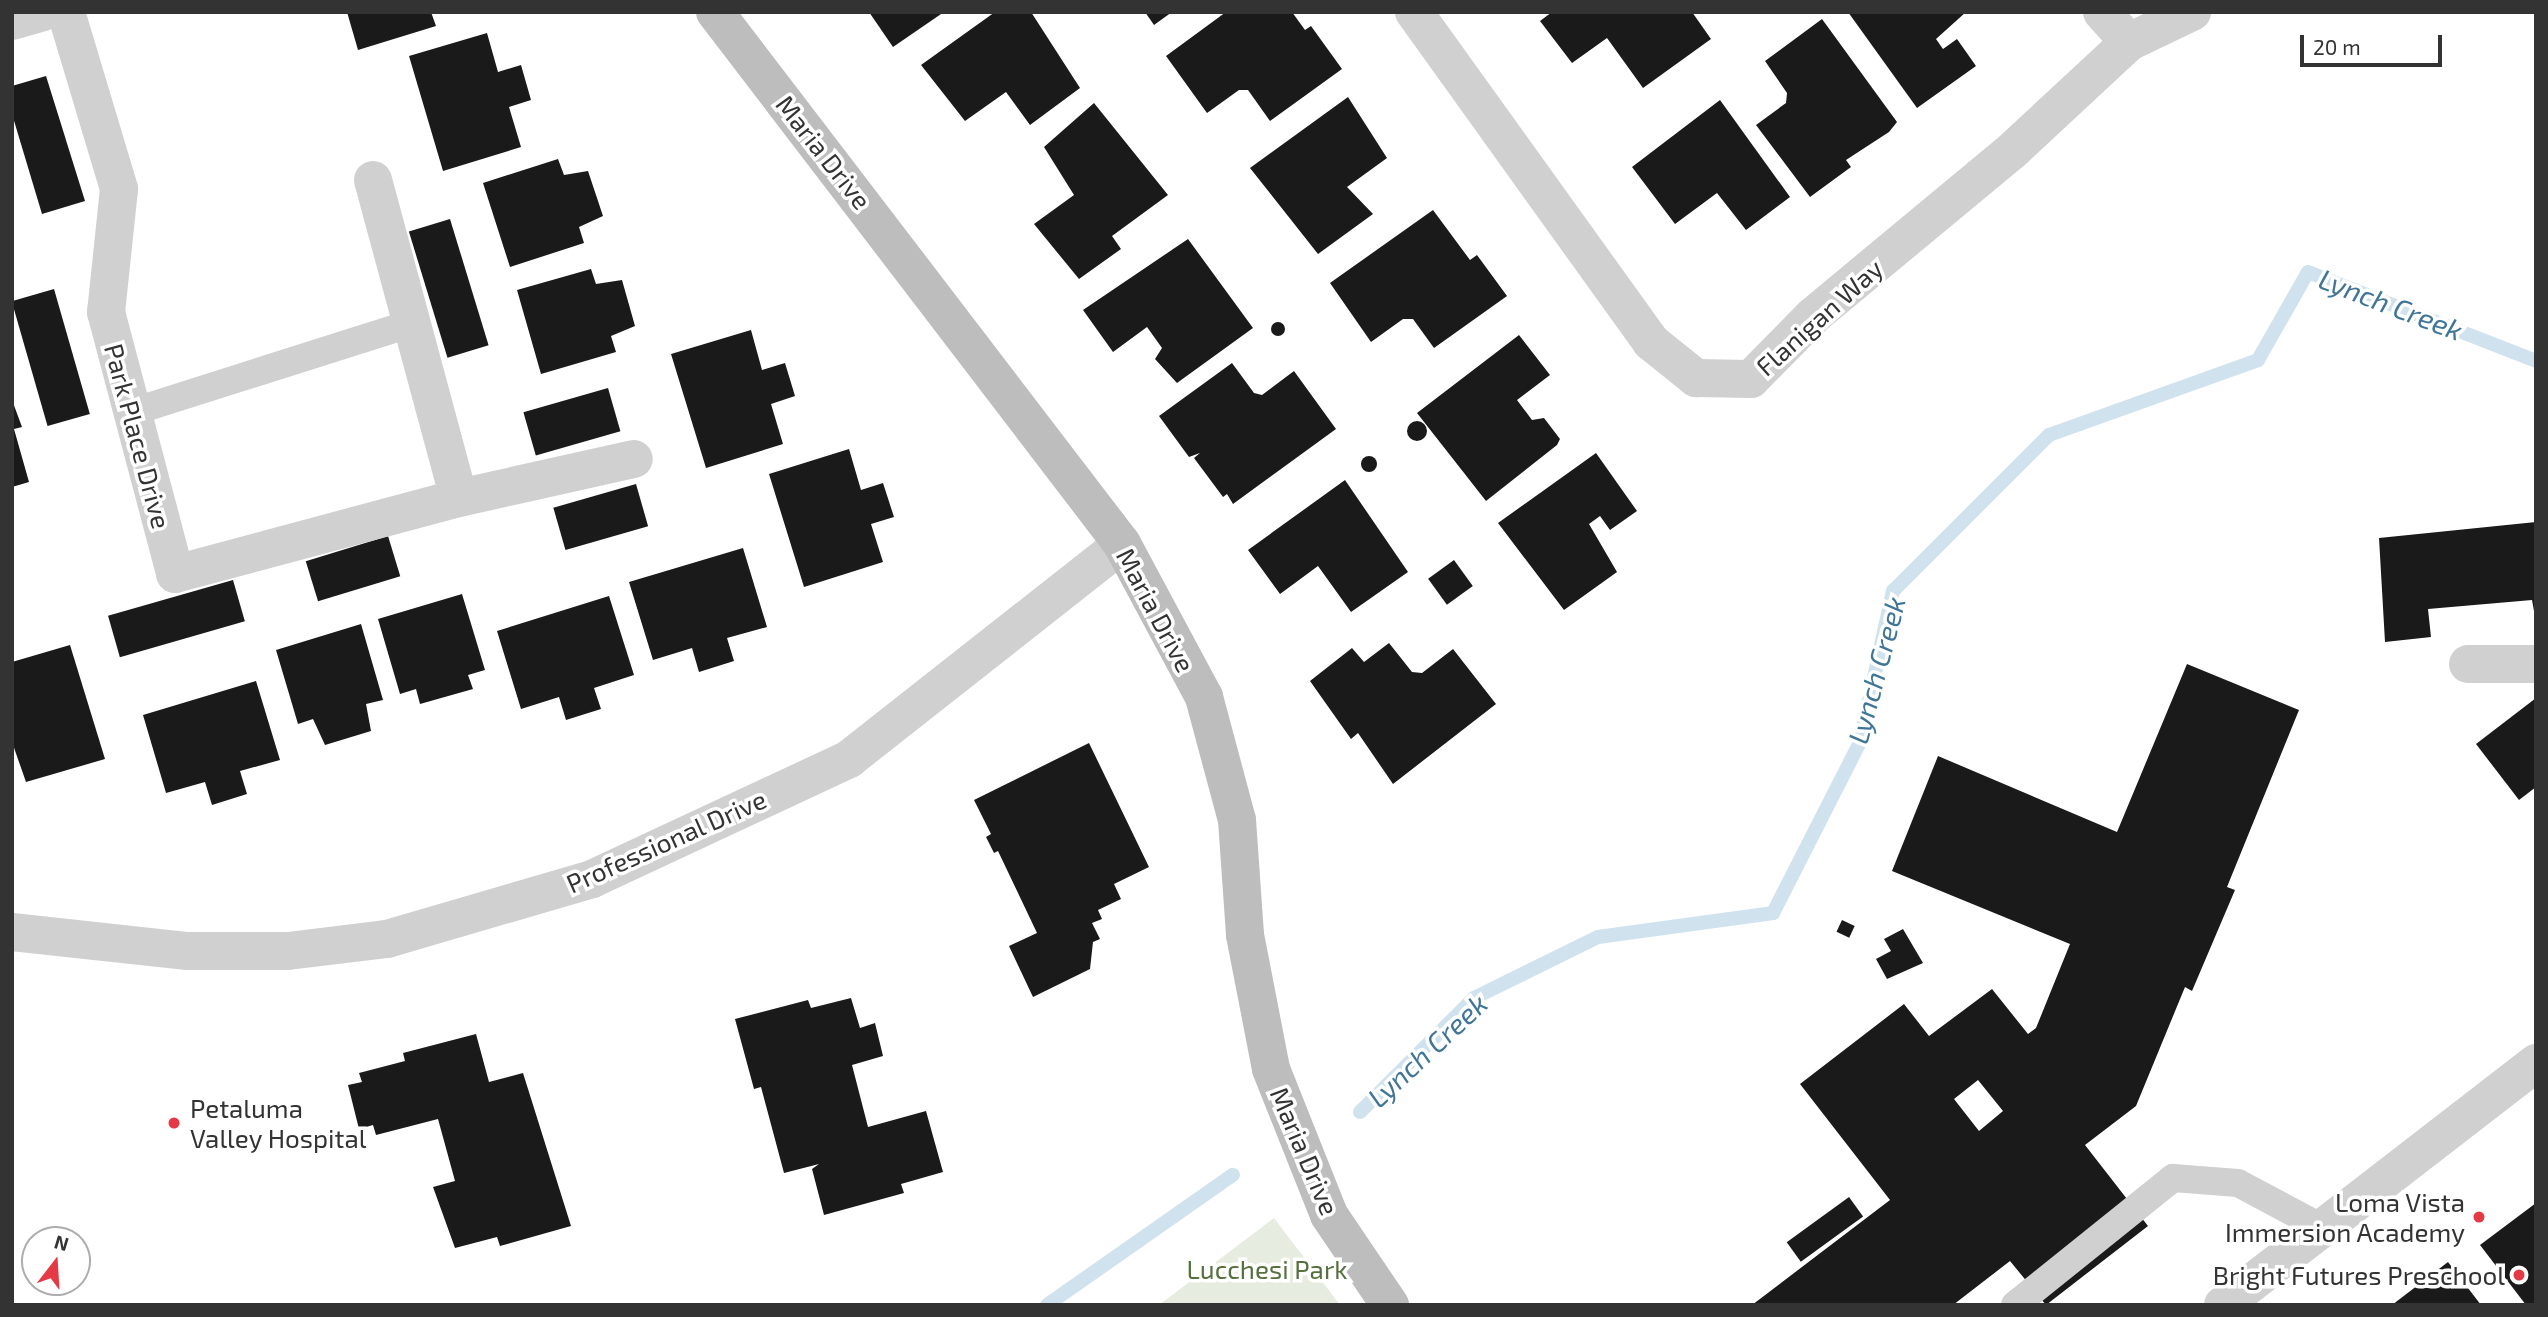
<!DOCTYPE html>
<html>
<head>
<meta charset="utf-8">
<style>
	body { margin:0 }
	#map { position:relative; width:2548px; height:1317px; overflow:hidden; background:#fff; font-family:"Exo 2",sans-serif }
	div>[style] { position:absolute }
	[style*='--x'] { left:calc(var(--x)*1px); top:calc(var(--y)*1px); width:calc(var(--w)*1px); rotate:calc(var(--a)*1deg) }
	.green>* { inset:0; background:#e6ecdf }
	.stream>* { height:14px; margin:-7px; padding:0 7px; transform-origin:7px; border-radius:7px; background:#cfe2ee }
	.building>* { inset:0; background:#1a1a1a; transform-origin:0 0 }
	.round { border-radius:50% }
	.lane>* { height:28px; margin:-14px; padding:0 14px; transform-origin:14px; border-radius:14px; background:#d0d0d0 }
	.street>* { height:38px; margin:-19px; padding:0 19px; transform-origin:19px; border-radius:19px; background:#d0d0d0 }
	.secondary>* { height:38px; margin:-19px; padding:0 19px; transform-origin:19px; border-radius:19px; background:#bdbdbd }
	.dots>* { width:19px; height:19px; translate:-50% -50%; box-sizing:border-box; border:4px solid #fff; border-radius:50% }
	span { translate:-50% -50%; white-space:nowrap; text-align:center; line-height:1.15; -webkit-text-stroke:7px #fff; paint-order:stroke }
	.street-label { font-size:26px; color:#333 }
	.poi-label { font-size:26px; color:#333 }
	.left { translate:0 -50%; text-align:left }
	.right { translate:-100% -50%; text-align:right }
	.park-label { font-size:26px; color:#56703f }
	.water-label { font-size:28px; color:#3f7597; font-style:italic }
	.frame { position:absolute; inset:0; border:14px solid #333; pointer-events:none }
	.north { position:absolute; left:21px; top:1226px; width:70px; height:70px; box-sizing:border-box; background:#fff; border:2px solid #adadad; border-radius:50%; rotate:17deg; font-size:19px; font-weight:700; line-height:28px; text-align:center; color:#333 }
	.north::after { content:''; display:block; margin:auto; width:24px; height:32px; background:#e63946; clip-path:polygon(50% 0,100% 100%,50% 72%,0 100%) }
	.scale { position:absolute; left:2300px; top:35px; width:142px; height:32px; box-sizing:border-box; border:4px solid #333; border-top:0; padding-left:9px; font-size:21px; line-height:24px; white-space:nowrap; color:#333; -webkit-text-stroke:5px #fff; paint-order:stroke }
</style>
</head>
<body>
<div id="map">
	<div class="green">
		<div style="clip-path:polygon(1274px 1218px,1340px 1305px,1159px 1305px)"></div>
	</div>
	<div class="stream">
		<div style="--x:1360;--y:1112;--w:161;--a:-45"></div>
		<div style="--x:1474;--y:998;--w:138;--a:-26.2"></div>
		<div style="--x:1598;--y:937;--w:177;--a:-7.8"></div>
		<div style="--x:1773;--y:913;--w:192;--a:-63"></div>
		<div style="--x:1860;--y:742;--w:155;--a:-77.7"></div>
		<div style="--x:1893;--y:591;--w:221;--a:-45"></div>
		<div style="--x:2049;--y:435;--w:222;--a:-19.7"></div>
		<div style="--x:2258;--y:360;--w:101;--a:-60.4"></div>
		<div style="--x:2308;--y:272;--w:245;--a:21.3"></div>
		<div style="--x:1047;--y:1305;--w:227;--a:-35"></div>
	</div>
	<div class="building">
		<div style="clip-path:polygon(347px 12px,431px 12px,436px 26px,358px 50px)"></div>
		<div style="clip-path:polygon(869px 12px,944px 12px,893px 47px)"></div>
		<div style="clip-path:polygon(995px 12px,1031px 12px,1080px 88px,1030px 125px,1006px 92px,965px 121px,921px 65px)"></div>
		<div style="clip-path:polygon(1145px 12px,1172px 12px,1154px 25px)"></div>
		<div style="clip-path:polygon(1226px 12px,1292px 12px,1305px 30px,1311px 26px,1342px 69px,1270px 121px,1248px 90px,1239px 90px,1207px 113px,1166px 56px)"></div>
		<div style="clip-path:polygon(1552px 12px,1692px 12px,1711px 39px,1643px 88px,1607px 38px,1572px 63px,1540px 21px)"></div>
		<div style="clip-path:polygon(1848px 12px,1966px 12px,1936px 39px,1943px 49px,1957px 39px,1976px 66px,1917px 108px)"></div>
		<div style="clip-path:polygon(1822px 19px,1897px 122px,1889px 132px,1846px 160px,1851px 167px,1810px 197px,1756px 125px,1786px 103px,1787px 93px,1765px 61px)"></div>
		<div style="clip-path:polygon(487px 33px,498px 72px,521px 65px,531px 100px,509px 107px,521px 147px,443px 171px,409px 56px)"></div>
		<div style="clip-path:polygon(46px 76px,85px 201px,42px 214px,12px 114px,12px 86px)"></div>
		<div style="clip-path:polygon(1348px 97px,1387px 158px,1347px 187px,1373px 214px,1318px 254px,1250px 168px)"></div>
		<div style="clip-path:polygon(1720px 100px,1790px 197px,1746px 230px,1717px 193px,1675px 224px,1632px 167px)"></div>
		<div style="clip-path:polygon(1094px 103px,1168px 195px,1112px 236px,1121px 249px,1079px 279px,1034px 224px,1074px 195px,1044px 147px)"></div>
		<div style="clip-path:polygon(558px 159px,564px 175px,588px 171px,603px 216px,579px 227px,584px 243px,510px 267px,483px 183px)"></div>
		<div style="clip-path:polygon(1433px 210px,1470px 260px,1477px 255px,1507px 296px,1434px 348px,1413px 319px,1403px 319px,1371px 342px,1330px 283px)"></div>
		<div style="left:450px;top:219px;width:132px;height:43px;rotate:73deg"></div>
		<div style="clip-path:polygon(1188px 239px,1253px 328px,1177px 383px,1155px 359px,1162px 348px,1147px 327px,1113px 352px,1083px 310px)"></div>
		<div style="clip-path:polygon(591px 269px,596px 284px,622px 280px,635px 326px,611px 336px,616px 352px,541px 374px,517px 290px)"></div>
		<div style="left:54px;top:289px;width:130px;height:44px;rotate:74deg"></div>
		<div class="round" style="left:1271px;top:322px;width:14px;height:14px"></div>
		<div style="clip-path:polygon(751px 330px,762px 370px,785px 363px,795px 396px,771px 404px,783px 444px,706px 468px,671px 354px)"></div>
		<div style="clip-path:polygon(1519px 335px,1550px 375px,1517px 400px,1532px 420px,1544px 418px,1560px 439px,1557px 445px,1486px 501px,1417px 413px)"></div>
		<div style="clip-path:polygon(1232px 363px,1254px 393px,1262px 395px,1294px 371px,1336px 429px,1233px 504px,1227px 494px,1223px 497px,1194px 458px,1200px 453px,1189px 457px,1159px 416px)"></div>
		<div style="left:608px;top:388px;width:45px;height:88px;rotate:74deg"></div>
		<div style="clip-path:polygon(12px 400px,22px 427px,14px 429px,29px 482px,12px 487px)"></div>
		<div class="round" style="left:1407px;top:421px;width:20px;height:20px"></div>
		<div style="clip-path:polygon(849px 449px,861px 490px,883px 483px,894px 517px,871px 524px,883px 562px,804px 587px,769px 474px)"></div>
		<div style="clip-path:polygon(1596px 453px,1637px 511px,1610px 530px,1600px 516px,1589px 524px,1617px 572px,1564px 610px,1498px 523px)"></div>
		<div class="round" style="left:1361px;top:456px;width:16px;height:16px"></div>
		<div style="clip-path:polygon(1345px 480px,1408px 572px,1351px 612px,1318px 566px,1280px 594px,1248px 550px)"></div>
		<div style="left:636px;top:484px;width:44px;height:86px;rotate:74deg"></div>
		<div style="clip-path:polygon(2536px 522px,2536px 622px,2532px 600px,2428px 609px,2431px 637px,2385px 642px,2379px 538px)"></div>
		<div style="left:388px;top:536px;width:42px;height:86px;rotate:73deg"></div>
		<div style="clip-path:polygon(743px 548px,767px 627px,727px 638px,734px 661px,699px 672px,692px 648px,653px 660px,629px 582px)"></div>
		<div style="left:1454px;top:560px;width:32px;height:32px;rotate:54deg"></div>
		<div style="left:233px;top:580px;width:43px;height:130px;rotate:74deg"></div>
		<div style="clip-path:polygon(462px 594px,485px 670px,468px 675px,473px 689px,420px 704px,416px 689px,400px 694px,378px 619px)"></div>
		<div style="clip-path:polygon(609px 596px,634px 675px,594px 688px,601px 709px,566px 720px,559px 697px,521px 709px,497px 631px)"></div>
		<div style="clip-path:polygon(361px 624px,383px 700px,366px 704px,371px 731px,325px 745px,313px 719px,298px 724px,276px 650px)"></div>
		<div style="clip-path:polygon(1389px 643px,1412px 672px,1422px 673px,1453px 649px,1496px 704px,1393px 784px,1358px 733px,1351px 739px,1310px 681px,1352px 648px,1364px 662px)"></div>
		<div style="clip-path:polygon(70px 645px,105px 759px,26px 782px,12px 742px,12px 662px)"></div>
		<div style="clip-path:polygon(evenodd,2187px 664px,2299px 710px,2227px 887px,2235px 890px,2192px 991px,2185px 987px,2136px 1106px,2085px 1145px,2148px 1226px,2046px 1305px,2010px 1261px,1953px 1305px,1752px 1305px,1890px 1200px,1800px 1084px,1904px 1004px,1929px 1036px,1992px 989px,2028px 1034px,2036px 1028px,2070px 944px,1892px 871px,1938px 756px,2117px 832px,2187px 664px,1978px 1080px,2003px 1111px,1979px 1131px,1954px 1099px,1978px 1080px)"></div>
		<div style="clip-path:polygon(256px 681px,280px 760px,240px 771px,247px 794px,212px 805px,205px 782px,166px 793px,143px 715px)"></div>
		<div style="clip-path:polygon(2536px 698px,2536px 787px,2519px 800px,2476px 744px)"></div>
		<div style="clip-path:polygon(1089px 743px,1149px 867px,1114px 884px,1121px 899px,1098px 910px,1102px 919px,1092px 923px,1100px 939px,1093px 942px,1090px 969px,1033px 997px,1009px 946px,1037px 933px,998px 851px,994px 853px,986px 837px,991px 834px,974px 800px)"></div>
		<div style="left:1842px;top:920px;width:14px;height:13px;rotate:25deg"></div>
		<div style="clip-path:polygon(1903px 929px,1923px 963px,1887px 979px,1876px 959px,1891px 951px,1884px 939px)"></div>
		<div style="clip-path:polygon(851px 998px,860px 1028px,875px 1023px,883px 1056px,852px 1065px,868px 1127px,926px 1111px,943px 1172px,901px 1184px,904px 1193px,824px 1215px,812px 1169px,819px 1164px,784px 1173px,761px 1087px,754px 1089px,735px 1019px,808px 1000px,811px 1008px)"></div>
		<div style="clip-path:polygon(476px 1034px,489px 1082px,523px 1073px,571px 1226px,500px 1246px,497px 1237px,455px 1248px,433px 1187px,455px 1181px,438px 1119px,376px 1135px,373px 1125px,359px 1129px,348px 1085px,362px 1082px,359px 1073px,405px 1061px,403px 1053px)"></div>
		<div style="left:1849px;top:1197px;width:24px;height:77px;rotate:54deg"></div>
		<div style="clip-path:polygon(2536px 1203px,2536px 1305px,2526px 1305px,2480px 1245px)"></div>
		<div style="clip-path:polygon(2448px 1262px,2481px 1305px,2392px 1305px)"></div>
	</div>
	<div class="lane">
		<div style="--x:132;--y:412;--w:294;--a:-17.6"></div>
		<div style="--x:2015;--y:1305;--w:203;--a:-38.8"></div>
		<div style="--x:2173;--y:1178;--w:65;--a:4.4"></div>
		<div style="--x:2238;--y:1183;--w:98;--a:28.1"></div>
	</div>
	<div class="street">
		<div style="--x:66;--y:12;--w:185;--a:73.3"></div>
		<div style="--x:119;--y:189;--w:124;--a:96"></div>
		<div style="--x:106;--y:312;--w:271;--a:75.2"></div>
		<div style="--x:175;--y:574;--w:294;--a:-15"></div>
		<div style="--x:459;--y:498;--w:179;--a:-12.6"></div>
		<div style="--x:1414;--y:12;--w:406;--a:54.3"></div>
		<div style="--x:1651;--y:342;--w:58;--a:38.7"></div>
		<div style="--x:1696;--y:378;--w:55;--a:1"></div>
		<div style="--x:1751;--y:379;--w:88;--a:-45.5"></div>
		<div style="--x:1813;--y:316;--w:261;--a:-39.7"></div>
		<div style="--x:2014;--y:149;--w:157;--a:-42.9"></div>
		<div style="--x:2129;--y:42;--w:70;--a:-25.5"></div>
		<div style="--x:2102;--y:12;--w:40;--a:48"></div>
		<div style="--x:12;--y:21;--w:32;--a:-16"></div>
		<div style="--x:373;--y:180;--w:329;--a:74.9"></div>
		<div style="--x:2468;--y:664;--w:68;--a:0"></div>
		<div style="--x:12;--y:932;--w:177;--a:6.2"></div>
		<div style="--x:188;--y:951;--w:100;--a:0"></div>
		<div style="--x:288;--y:951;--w:100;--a:-6.9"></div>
		<div style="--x:387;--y:939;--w:214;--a:-16.3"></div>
		<div style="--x:592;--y:879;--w:284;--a:-25"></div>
		<div style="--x:849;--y:759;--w:347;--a:-38.2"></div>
		<div style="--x:2223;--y:1305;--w:396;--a:-37.7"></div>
	</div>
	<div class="secondary">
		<div style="--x:715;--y:12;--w:670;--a:52.58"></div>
		<div style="--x:1122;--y:544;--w:174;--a:61.8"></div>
		<div style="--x:1204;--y:697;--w:127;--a:75"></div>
		<div style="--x:1237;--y:820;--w:115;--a:86"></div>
		<div style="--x:1245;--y:935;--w:136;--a:79"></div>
		<div style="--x:1271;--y:1069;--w:157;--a:68.3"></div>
		<div style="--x:1329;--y:1215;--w:109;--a:55.9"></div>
	</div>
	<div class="dots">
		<div style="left:174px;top:1123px;background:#e63946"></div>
		<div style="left:2479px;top:1217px;background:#e63946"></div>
		<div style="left:2519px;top:1275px;background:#e63946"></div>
	</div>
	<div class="street-label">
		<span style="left:824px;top:152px;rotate:52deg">Maria Drive</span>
		<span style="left:1819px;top:317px;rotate:-42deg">Flanigan Way</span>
		<span style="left:138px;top:436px;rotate:75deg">Park Place Drive</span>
		<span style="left:1156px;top:610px;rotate:62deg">Maria Drive</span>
		<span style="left:666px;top:841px;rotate:-24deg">Professional Drive</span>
		<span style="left:1305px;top:1151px;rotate:67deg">Maria Drive</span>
	</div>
	<div class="poi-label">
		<span class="left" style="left:190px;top:1123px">Petaluma<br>Valley Hospital</span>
		<span class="right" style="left:2465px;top:1217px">Loma Vista<br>Immersion Academy</span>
		<span class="right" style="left:2505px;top:1275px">Bright Futures Preschool</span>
	</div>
	<div class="park-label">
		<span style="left:1267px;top:1269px">Lucchesi Park</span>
	</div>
	<div class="water-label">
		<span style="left:2391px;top:304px;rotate:21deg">Lynch Creek</span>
		<span style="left:1876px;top:670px;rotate:-75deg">Lynch Creek</span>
		<span style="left:1427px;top:1050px;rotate:-43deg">Lynch Creek</span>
	</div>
	<div class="frame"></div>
	<div class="north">N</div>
	<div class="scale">20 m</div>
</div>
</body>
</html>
